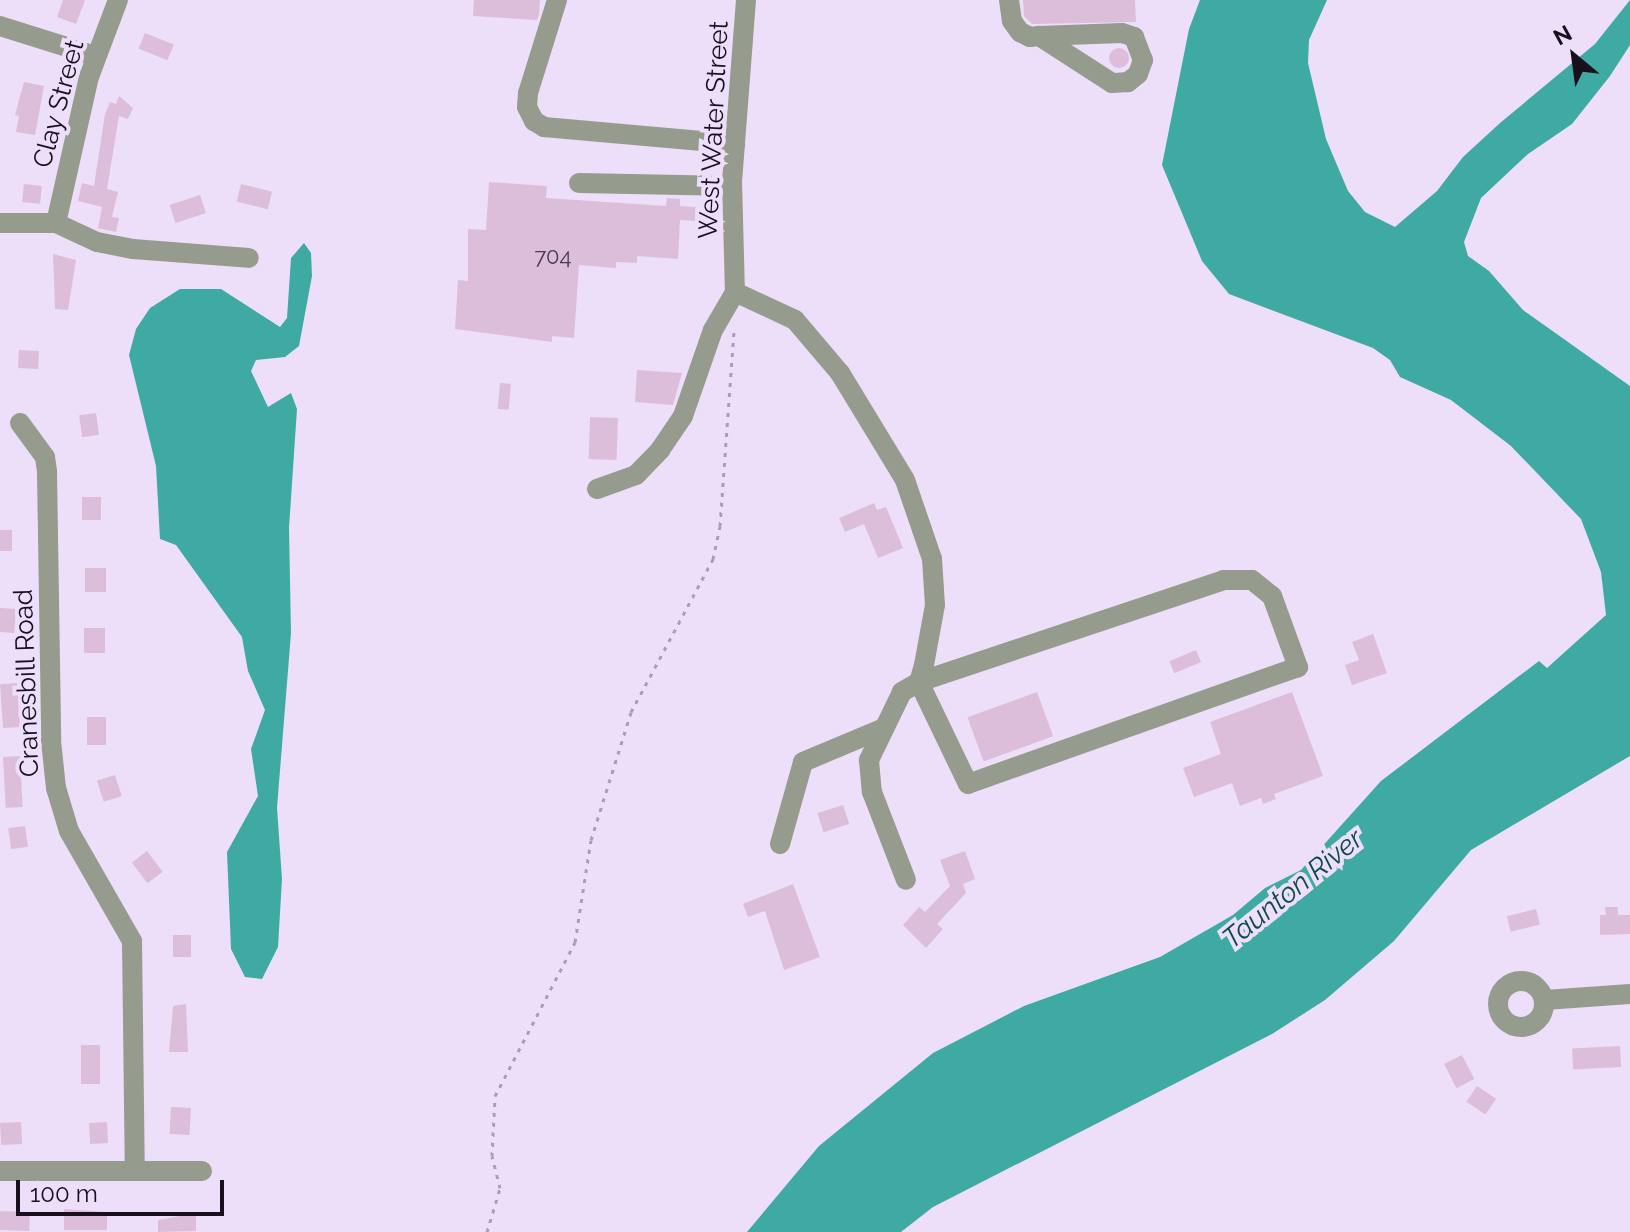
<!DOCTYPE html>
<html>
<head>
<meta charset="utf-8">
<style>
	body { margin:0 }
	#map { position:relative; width:1630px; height:1232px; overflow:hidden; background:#eddefa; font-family:Raleway,sans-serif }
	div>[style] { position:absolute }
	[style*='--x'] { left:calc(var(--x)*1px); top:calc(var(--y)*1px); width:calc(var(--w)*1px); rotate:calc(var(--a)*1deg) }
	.water>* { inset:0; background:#3faaa3 }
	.building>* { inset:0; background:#ddbeda; transform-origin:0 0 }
	.round { border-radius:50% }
	.path>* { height:3px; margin-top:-1.5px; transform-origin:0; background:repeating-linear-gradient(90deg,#aa9eb5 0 4px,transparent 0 10px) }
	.minor>* { height:20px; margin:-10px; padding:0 10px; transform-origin:10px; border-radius:10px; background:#959c8e }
	.minor>.ring { margin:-10px; padding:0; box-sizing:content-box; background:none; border:20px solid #959c8e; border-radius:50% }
	span { translate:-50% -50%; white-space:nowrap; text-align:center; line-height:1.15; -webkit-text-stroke:8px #eddefa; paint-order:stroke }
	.number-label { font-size:22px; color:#493c4c }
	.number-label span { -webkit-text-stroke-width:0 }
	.street-label { font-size:26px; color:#18111d }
	.water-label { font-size:28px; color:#0c4c48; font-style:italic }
	.north { position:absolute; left:1534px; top:16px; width:80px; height:80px; -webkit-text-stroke:6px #eddefa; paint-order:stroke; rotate:331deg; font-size:22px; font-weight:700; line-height:32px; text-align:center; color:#18111d }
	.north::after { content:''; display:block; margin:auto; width:28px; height:36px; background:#18111d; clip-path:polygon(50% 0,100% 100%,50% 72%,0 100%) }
	.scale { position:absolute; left:16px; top:1180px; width:208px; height:36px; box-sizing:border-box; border:4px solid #18111d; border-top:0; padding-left:10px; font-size:24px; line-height:28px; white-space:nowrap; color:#18111d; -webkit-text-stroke:6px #eddefa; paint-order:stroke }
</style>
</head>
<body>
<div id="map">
	<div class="water">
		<div style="clip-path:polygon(1200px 0,1327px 0,1309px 40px,1308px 63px,1326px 139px,1348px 191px,1365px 212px,1395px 227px,1437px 191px,1463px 157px,1500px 123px,1595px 44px,1630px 0,1630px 45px,1610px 76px,1572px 124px,1528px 154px,1481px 198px,1464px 242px,1468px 256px,1489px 271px,1523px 310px,1630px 386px,1630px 756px,1471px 850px,1394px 941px,1325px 1000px,1272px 1034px,933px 1207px,901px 1232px,747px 1232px,819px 1146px,933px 1053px,1024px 1006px,1160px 957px,1233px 915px,1265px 888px,1301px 870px,1381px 781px,1539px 661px,1547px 668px,1606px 615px,1601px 572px,1581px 519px,1511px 446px,1451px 400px,1400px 377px,1390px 360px,1373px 348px,1229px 294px,1202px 261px,1162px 165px,1189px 29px)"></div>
		<div style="clip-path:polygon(304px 243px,311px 253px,312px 276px,299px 346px,285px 357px,256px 360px,251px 371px,268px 407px,291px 393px,297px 409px,289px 528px,291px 633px,277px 808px,282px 879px,278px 947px,262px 979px,245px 977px,231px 949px,227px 852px,258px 796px,251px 749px,265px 710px,248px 671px,242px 637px,176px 545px,160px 539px,156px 466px,129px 355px,136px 329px,150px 308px,180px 289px,221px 289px,280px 327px,287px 318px,291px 258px)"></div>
	</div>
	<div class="building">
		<div style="clip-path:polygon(63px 0,85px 0,76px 24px,57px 17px)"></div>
		<div style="clip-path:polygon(474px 0,540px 0,539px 15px,537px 20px,473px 16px)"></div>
		<div style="clip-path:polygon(1023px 0,1135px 0,1136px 22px,1032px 24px,1024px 16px)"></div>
		<div style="left:145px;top:33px;width:31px;height:17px;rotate:22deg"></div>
		<div class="round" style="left:1109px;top:48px;width:20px;height:20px"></div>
		<div style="clip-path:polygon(24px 82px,44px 86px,35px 135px,16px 132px,19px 116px,15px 115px)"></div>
		<div style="clip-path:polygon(119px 96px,133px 108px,128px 119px,119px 116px,107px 189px,118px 192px,112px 217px,119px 218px,116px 232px,98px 228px,102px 207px,78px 201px,82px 183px,94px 186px,105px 114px,110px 102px,116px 104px)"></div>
		<div style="clip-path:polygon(489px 182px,547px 186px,546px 198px,666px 206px,667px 198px,680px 199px,680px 206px,710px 208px,709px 222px,680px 220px,678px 259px,637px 256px,637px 263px,616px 262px,616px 268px,579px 265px,574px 338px,552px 336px,552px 342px,455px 329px,458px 280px,468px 281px,468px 229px,486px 230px)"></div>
		<div style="left:24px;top:184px;width:18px;height:18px;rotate:6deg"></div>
		<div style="left:241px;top:184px;width:32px;height:18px;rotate:14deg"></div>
		<div style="left:200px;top:195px;width:19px;height:32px;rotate:72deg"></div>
		<div style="clip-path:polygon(53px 254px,76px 260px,68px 310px,55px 309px)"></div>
		<div style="left:19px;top:350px;width:20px;height:18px;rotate:3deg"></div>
		<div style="clip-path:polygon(637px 370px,682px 373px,673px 405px,635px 402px)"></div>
		<div style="left:500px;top:383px;width:11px;height:26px;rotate:5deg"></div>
		<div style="left:96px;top:413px;width:22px;height:17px;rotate:82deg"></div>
		<div style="left:590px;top:417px;width:28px;height:42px;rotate:2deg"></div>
		<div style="left:82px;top:497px;width:19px;height:23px"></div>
		<div style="clip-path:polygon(874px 503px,877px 510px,886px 507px,903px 548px,878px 558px,864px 524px,845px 532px,839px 518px)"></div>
		<div style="left:0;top:530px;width:12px;height:21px"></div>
		<div style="left:106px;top:568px;width:24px;height:21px;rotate:90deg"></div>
		<div style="left:0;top:608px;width:16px;height:24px;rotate:4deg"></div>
		<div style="left:84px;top:628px;width:21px;height:25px"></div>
		<div style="clip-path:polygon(1373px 634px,1387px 673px,1352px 685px,1345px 665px,1359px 660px,1352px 642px)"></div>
		<div style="left:1196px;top:650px;width:13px;height:29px;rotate:67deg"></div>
		<div style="left:17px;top:683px;width:44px;height:17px;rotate:86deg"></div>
		<div style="left:1037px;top:692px;width:47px;height:74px;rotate:70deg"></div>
		<div style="clip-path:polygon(1292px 692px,1323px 776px,1274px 794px,1276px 799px,1263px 804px,1261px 798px,1240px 806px,1232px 783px,1194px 797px,1183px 768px,1221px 754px,1210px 722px)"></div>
		<div style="left:87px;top:717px;width:19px;height:28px"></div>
		<div style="left:20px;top:756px;width:51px;height:17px;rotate:87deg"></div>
		<div style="left:115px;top:775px;width:22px;height:19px;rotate:72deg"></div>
		<div style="left:843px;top:805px;width:20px;height:27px;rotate:72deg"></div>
		<div style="left:25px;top:826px;width:21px;height:17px;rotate:82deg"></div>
		<div style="left:147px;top:851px;width:26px;height:19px;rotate:53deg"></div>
		<div style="clip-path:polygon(965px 851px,975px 879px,963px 884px,966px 893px,937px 924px,943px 929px,926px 948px,903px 925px,919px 907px,925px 912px,950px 886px,940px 860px)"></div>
		<div style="clip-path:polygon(793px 884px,820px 957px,784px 970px,765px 911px,748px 917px,743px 904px)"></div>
		<div style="clip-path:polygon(1605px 907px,1618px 907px,1618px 915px,1630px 915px,1630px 934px,1600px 935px,1600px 915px,1606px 915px)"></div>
		<div style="left:1536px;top:909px;width:16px;height:30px;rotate:76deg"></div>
		<div style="left:173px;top:935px;width:18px;height:22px"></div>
		<div style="clip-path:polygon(186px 1004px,188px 1052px,169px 1052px,173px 1006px)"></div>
		<div style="left:81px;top:1045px;width:19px;height:39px"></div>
		<div style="left:1620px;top:1046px;width:21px;height:48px;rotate:87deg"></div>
		<div style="left:1462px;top:1055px;width:27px;height:20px;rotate:63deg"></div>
		<div style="left:1477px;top:1086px;width:23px;height:19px;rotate:34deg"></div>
		<div style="left:171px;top:1107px;width:20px;height:27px;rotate:3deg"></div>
		<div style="left:21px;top:1122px;width:22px;height:21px;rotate:87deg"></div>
		<div style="left:107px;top:1122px;width:21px;height:18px;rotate:87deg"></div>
		<div style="clip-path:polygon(64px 1209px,107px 1212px,107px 1230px,64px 1230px)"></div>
		<div style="left:0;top:1211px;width:30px;height:19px;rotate:2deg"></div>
		<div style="clip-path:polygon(196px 1213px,196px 1231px,158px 1232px,158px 1220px)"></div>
	</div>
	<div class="path">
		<div style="--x:487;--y:1232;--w:46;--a:-73.5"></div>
		<div style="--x:500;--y:1188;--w:33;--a:-104"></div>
		<div style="--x:492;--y:1156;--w:60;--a:-87.1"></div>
		<div style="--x:495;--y:1096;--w:174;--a:-62.5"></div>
		<div style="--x:575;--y:942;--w:103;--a:-81.1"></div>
		<div style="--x:591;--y:840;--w:134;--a:-72.6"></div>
		<div style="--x:631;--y:712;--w:174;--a:-61.8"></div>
		<div style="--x:713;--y:559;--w:34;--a:-78"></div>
		<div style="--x:720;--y:526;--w:197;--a:-85.9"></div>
	</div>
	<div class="minor">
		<div style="--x:557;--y:0;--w:97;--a:107.3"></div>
		<div style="--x:528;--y:93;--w:14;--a:94"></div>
		<div style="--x:527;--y:107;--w:16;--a:63"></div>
		<div style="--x:534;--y:121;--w:12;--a:31"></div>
		<div style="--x:544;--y:127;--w:192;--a:5.1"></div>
		<div style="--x:746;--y:0;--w:181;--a:94.4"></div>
		<div style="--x:732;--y:180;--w:112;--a:88.5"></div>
		<div style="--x:735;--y:292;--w:66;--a:25"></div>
		<div style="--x:795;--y:320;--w:70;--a:49.7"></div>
		<div style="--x:840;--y:373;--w:125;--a:58.7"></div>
		<div style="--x:905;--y:480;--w:83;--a:71.1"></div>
		<div style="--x:932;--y:559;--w:46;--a:86.3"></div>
		<div style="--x:935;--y:605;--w:61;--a:100.4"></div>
		<div style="--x:924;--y:665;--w:18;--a:106"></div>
		<div style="--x:919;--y:682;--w:20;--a:150"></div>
		<div style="--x:902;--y:692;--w:76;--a:115.9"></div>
		<div style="--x:869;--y:760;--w:32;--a:85"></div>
		<div style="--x:872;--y:792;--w:94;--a:68.9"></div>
		<div style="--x:1009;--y:0;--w:21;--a:82"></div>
		<div style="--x:1012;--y:21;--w:14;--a:54"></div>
		<div style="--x:1020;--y:32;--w:11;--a:27"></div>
		<div style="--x:1030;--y:37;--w:9;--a:-6"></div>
		<div style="--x:1039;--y:36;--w:83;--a:-2.1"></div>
		<div style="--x:1122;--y:33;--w:13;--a:18"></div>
		<div style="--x:1134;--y:37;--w:25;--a:69"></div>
		<div style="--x:1143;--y:60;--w:15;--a:110"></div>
		<div style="--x:1138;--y:74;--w:13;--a:141"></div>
		<div style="--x:1128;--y:82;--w:16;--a:176"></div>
		<div style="--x:1112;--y:83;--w:87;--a:-147.2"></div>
		<div style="--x:0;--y:26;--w:101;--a:17.4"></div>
		<div style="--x:579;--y:183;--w:153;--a:1.1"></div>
		<div style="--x:0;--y:223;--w:56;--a:0"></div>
		<div style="--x:56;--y:223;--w:45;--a:24.9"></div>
		<div style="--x:97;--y:242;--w:37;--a:11"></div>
		<div style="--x:133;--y:249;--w:116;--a:4.4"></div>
		<div style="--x:56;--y:223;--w:150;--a:-77.3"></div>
		<div style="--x:89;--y:77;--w:82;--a:-69.4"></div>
		<div style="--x:20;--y:423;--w:42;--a:53.7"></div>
		<div style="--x:45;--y:457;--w:15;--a:82"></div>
		<div style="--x:47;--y:472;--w:269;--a:89.1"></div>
		<div style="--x:51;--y:741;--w:47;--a:83.9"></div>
		<div style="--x:56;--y:788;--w:45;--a:73.2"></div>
		<div style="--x:69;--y:831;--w:127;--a:60.2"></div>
		<div style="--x:132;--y:941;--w:230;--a:89.3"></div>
		<div style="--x:597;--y:489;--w:41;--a:-19.7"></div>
		<div style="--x:636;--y:475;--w:35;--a:-46"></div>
		<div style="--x:660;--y:450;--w:41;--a:-55.9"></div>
		<div style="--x:683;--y:416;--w:91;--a:-70.8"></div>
		<div style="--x:713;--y:330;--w:44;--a:-59.9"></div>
		<div style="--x:1223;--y:580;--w:29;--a:0"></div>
		<div style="--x:1252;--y:580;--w:26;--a:39"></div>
		<div style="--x:1272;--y:596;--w:76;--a:69.9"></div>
		<div style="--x:1298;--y:667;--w:350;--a:160.5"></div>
		<div style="--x:968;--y:784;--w:113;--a:-115.7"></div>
		<div style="--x:919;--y:682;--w:321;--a:-18.5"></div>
		<div style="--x:780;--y:844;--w:85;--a:-74.3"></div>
		<div style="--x:803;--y:762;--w:88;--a:-22.8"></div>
		<div class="ring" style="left:1498px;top:981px;width:26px;height:26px"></div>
		<div style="--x:1545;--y:1000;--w:85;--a:-4"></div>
		<div style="--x:0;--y:1171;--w:202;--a:0"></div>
	</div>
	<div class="number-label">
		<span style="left:553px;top:257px">704</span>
	</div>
	<div class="street-label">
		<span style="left:59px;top:104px;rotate:-75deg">Clay Street</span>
		<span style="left:714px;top:130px;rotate:-87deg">West Water Street</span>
		<span style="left:27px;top:683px;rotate:-92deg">Cranesbill Road</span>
	</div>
	<div class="water-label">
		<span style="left:1293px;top:889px;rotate:-39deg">Taunton River</span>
	</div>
	<div class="north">N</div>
	<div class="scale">100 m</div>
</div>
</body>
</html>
